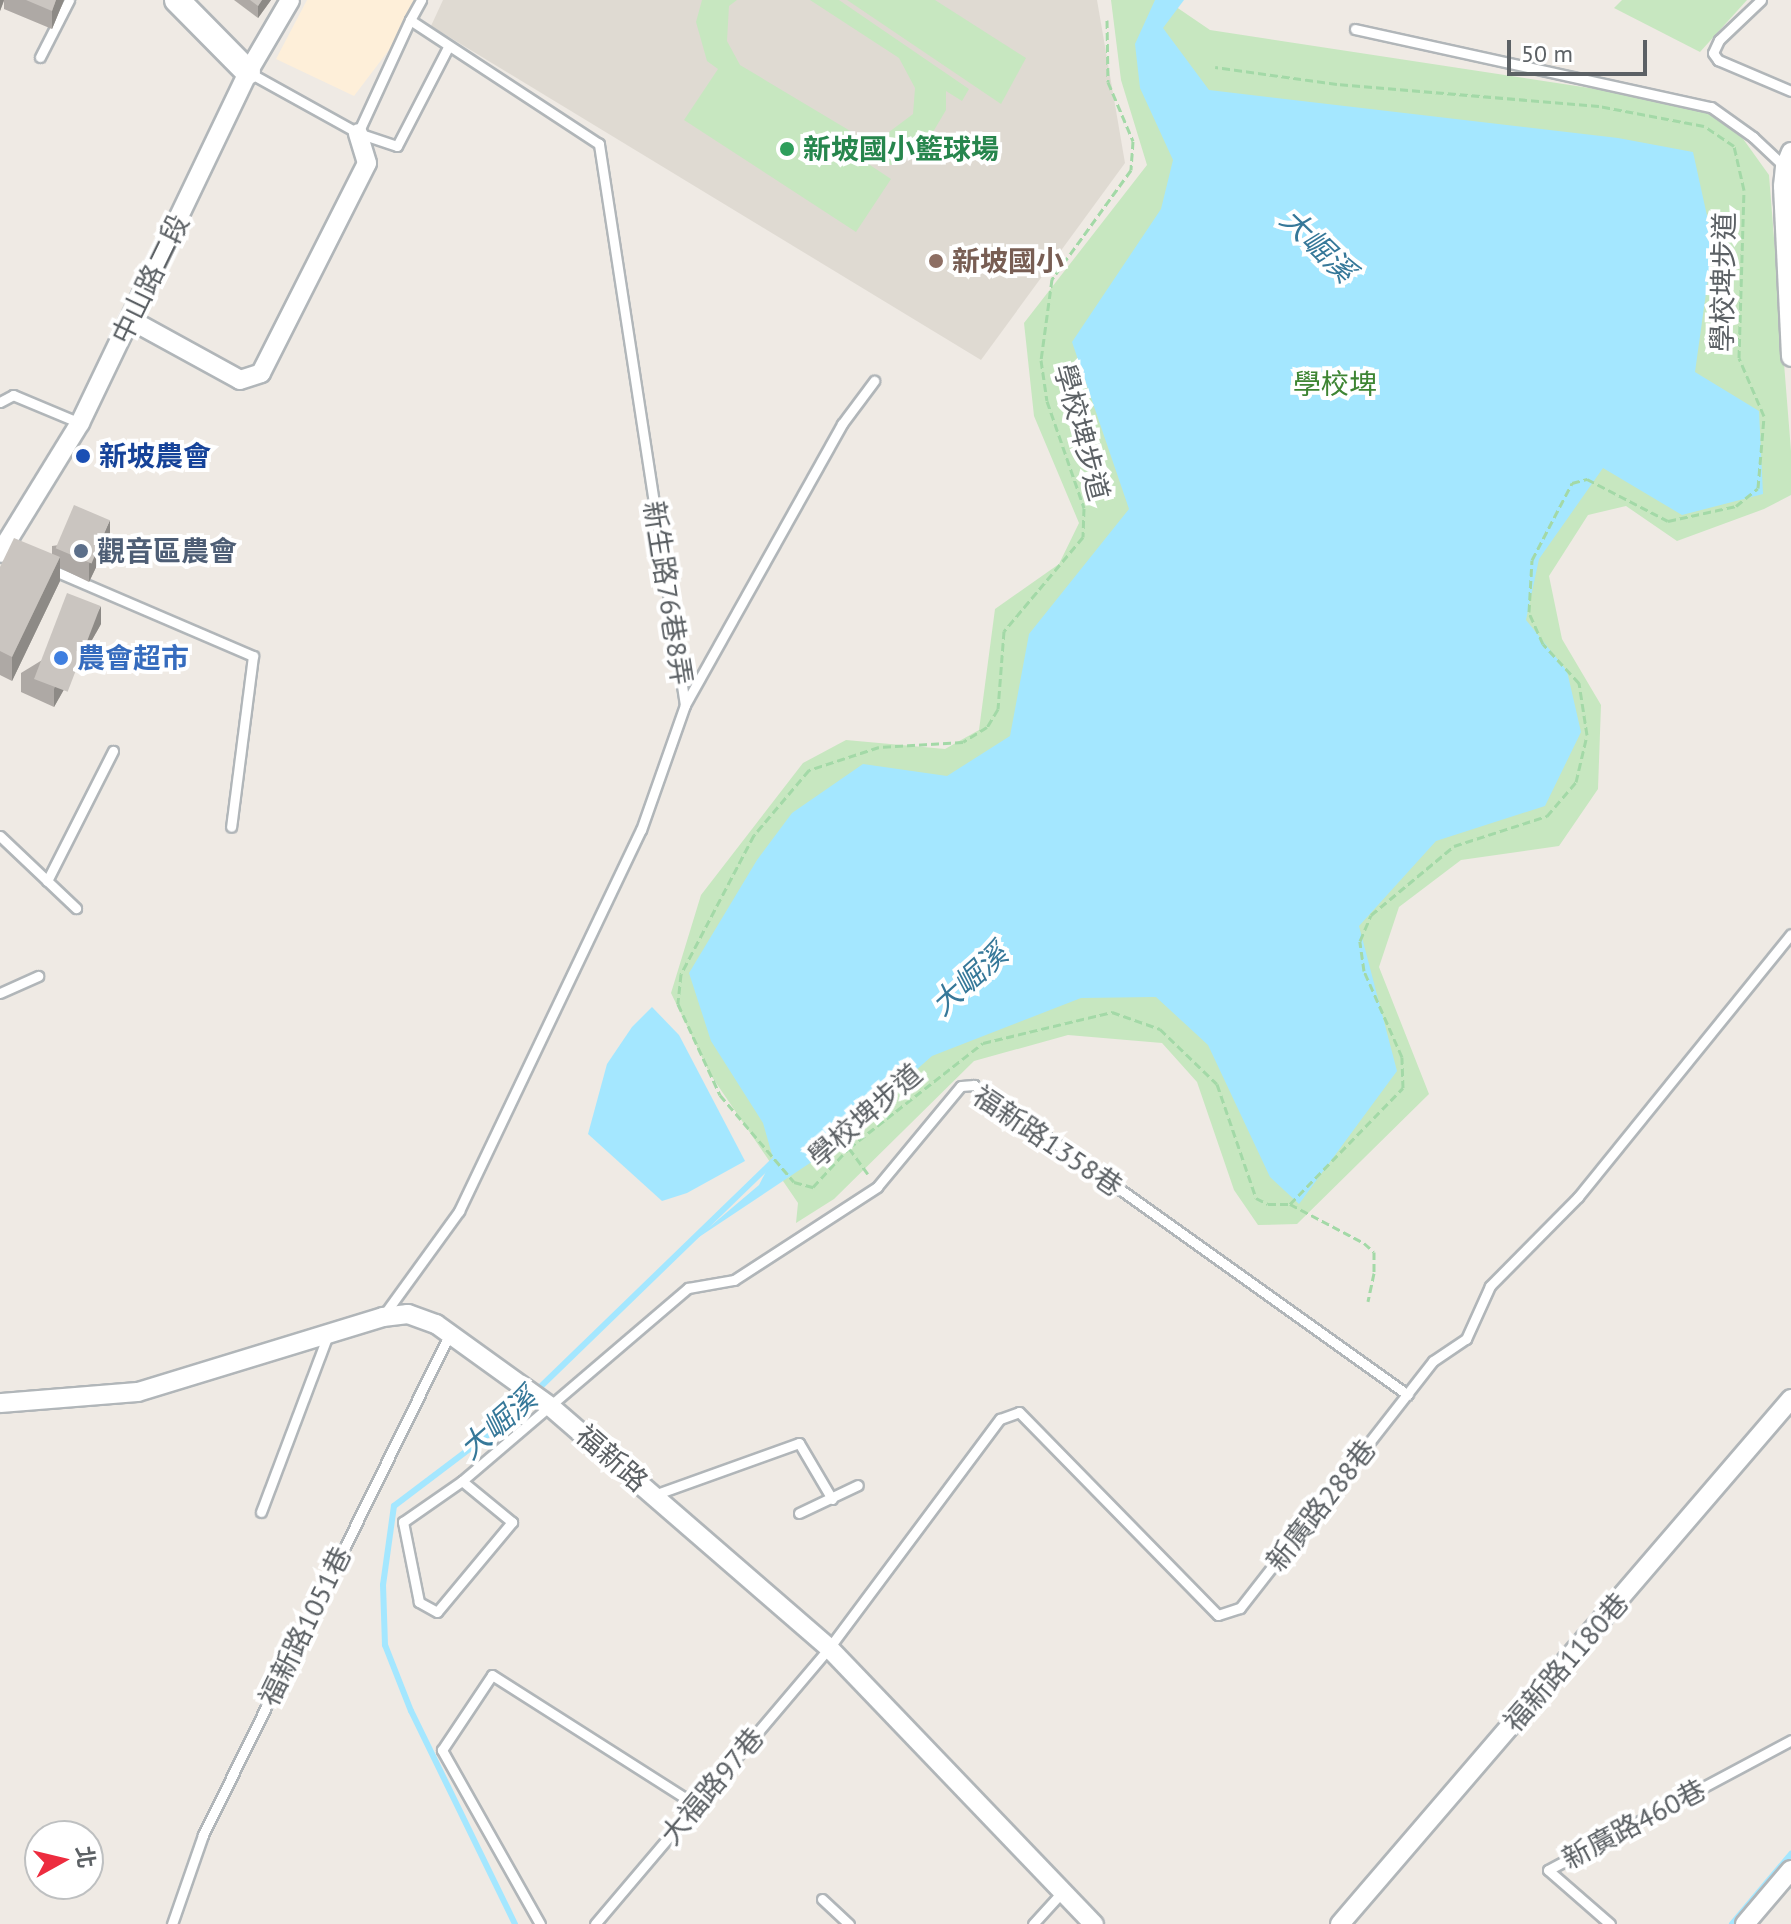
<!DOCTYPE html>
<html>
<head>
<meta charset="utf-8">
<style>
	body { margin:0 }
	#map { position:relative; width:1791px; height:1924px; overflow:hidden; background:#efeae4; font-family:"PT Sans","Noto Sans TC",sans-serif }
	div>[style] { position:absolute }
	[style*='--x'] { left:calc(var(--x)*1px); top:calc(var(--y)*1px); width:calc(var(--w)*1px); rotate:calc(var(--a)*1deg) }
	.commercial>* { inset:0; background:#feefd9 }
	.education>* { inset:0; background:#dfdad2 }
	.green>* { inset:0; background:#c7e7c0 }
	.water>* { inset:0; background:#a4e7ff }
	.stream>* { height:6px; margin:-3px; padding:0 3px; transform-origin:3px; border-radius:3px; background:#a4e7ff }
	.path>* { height:3px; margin-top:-1.5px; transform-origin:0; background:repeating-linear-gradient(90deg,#a3d9a7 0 8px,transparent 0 12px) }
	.roads { filter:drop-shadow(2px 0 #b1b6b9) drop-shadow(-2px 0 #b1b6b9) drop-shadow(0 2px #b1b6b9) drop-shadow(0 -2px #b1b6b9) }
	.lane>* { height:9px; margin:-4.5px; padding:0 4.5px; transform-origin:4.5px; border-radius:4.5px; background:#fff }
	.street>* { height:18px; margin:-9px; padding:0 9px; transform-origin:9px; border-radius:9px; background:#fff }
	.secondary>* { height:24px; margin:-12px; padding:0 12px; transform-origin:12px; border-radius:12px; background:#fff }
	.wall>* { inset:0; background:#aea9a5 }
	.shaded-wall>* { inset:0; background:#8d8a86 }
	.building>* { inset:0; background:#cac5c0; transform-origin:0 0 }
	.dots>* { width:22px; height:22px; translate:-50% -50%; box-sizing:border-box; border:4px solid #fff; border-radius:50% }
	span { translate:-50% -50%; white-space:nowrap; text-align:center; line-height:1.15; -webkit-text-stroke:8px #fff; paint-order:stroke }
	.leisure-label { font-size:28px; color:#27864d; font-weight:700 }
	.left { translate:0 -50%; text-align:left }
	.education-label { font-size:28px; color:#785e54; font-weight:700 }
	.street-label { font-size:28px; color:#5c6165 }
	.park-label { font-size:28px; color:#3e8533 }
	.transit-label { font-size:28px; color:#164399; font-weight:700 }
	.service-label { font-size:28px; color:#4e5e75; font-weight:700 }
	.shop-label { font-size:28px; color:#366cbe; font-weight:700 }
	.water-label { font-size:30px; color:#367899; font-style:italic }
	.north { position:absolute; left:24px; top:1820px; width:80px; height:80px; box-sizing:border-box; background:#fff; border:2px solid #bec0c1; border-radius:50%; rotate:82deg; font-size:22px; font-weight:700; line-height:32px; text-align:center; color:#5c6165 }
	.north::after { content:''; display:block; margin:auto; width:28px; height:36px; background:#ed2c3f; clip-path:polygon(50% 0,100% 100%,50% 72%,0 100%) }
	.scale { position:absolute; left:1507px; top:40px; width:140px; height:36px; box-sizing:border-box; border:4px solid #5c6165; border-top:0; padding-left:10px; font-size:24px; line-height:28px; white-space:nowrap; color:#5c6165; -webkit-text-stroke:6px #fff; paint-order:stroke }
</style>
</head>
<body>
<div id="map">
	<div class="commercial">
		<div style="clip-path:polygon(307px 0,416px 0,398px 38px,354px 96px,276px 59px)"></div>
	</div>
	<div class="education">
		<div style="clip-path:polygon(443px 0,1097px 0,1125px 163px,981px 360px,431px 26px)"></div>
	</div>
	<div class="green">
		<div style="clip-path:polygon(702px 0,737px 0,729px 6px,727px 41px,740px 65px,862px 138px,885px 135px,913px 114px,915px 88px,899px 58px,810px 0,839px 0,969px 89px,962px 101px,946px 91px,946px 110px,920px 154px,892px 165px,861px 159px,891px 179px,856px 232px,684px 120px,718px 69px,707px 61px,696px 22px)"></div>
		<div style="clip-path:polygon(847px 0,935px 0,1026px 58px,1001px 104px)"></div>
		<div style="clip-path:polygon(1111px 0,1166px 0,1210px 30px,1721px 108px,1769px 175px,1791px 451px,1791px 495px,1764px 509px,1677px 541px,1626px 506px,1588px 515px,1549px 576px,1562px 639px,1601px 705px,1598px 789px,1559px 846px,1461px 860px,1399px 907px,1379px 967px,1429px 1094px,1297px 1224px,1258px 1225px,1234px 1190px,1197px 1082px,1162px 1043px,1068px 1035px,974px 1061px,834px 1199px,796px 1223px,798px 1203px,710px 1074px,671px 993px,701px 895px,803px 763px,846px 740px,945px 749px,979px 730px,995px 609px,1059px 564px,1079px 523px,1034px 416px,1024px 323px,1147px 165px,1121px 80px)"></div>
		<div style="clip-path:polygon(1622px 0,1747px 0,1700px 52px,1614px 8px)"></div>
	</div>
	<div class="water">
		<div style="clip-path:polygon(1155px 0,1184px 0,1163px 28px,1209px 90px,1618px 138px,1693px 152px,1713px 243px,1695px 372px,1759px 411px,1763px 494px,1682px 515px,1603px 468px,1539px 559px,1526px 620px,1567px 671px,1581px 732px,1545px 806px,1436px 841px,1359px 926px,1397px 1071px,1299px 1204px,1270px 1177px,1208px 1045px,1156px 997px,1081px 998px,932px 1056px,813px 1161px,693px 1241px,759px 1185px,773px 1158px,763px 1123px,711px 1041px,689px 973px,757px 860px,792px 813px,863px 764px,947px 776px,1010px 736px,1029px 634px,1129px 509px,1072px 342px,1161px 209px,1173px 160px,1140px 88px,1135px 44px)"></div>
		<div style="clip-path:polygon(652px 1007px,679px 1035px,745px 1161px,687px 1193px,662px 1201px,588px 1134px,607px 1064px,632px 1027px)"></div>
	</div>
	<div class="stream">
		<div style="--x:515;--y:1924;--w:237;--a:-116"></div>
		<div style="--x:411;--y:1711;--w:71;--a:-111.5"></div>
		<div style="--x:385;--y:1645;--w:60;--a:-91.9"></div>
		<div style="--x:383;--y:1585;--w:80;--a:-82.1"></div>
		<div style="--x:394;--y:1506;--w:134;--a:-37.1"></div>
		<div style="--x:501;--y:1425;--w:379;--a:-44.1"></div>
		<div style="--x:1732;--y:1924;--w:92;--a:-49.9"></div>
	</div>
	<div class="path">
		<div style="--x:1107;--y:20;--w:62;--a:89.1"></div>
		<div style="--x:1108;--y:82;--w:64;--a:67"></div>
		<div style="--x:1133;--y:141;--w:29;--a:94"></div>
		<div style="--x:1131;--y:170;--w:135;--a:125.9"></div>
		<div style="--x:1052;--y:279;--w:82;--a:97.7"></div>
		<div style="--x:1041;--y:360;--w:41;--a:81.7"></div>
		<div style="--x:1047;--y:401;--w:113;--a:70.9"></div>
		<div style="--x:1084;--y:508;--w:29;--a:92"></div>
		<div style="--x:1083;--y:537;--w:123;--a:130"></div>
		<div style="--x:1004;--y:631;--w:78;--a:94.4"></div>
		<div style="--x:998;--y:709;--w:21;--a:121"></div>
		<div style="--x:987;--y:727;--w:28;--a:148"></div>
		<div style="--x:963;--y:742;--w:84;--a:176.6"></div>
		<div style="--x:879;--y:747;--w:74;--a:161.8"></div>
		<div style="--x:809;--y:770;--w:85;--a:130.2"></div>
		<div style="--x:754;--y:835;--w:157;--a:117.7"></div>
		<div style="--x:681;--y:974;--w:30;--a:96"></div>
		<div style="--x:678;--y:1004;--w:100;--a:65.2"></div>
		<div style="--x:720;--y:1095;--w:114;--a:49.6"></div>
		<div style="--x:794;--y:1182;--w:20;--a:15"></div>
		<div style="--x:813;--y:1187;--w:53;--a:-47.3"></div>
		<div style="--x:849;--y:1148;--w:170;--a:-38.1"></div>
		<div style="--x:983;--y:1043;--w:133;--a:-13.5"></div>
		<div style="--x:1112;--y:1012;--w:51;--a:19.5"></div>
		<div style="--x:1160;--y:1029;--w:79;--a:44"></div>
		<div style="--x:1217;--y:1084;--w:120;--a:71.1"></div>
		<div style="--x:1256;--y:1198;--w:13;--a:27"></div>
		<div style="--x:1268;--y:1204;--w:22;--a:0"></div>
		<div style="--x:1290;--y:1204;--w:162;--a:-45.8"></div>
		<div style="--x:1403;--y:1088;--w:31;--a:-92"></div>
		<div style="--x:1402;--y:1057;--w:94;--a:-113.8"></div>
		<div style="--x:1364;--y:971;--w:30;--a:-98"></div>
		<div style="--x:1360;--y:941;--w:28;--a:-67"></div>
		<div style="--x:1371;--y:915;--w:108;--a:-39.7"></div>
		<div style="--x:1454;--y:846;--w:98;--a:-17.9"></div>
		<div style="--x:1547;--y:816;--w:45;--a:-49.5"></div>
		<div style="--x:1576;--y:782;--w:48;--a:-76.8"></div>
		<div style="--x:1587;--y:735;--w:53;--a:-98.7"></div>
		<div style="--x:1579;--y:683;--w:53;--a:-132.7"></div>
		<div style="--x:1543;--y:644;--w:35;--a:-114"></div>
		<div style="--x:1529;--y:612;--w:52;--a:-86.7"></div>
		<div style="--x:1532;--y:560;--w:87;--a:-62.5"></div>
		<div style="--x:1572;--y:483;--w:16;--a:-15"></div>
		<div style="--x:1587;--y:479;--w:91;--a:27.4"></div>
		<div style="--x:1668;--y:521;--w:70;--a:-12.4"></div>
		<div style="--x:1736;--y:506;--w:28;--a:-39"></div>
		<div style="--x:1758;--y:488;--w:72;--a:-85.2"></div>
		<div style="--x:1764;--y:416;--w:63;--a:-113.3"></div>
		<div style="--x:1739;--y:358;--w:168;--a:-88.3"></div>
		<div style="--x:1744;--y:190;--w:45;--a:-102.8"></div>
		<div style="--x:1734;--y:146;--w:36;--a:-146"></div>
		<div style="--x:1704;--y:126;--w:107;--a:-169.2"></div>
		<div style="--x:1599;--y:106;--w:263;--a:-175.2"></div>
		<div style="--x:1337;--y:84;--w:123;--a:-172.1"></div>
		<div style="--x:849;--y:1148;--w:32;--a:54"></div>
		<div style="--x:1290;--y:1204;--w:84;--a:27.8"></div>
		<div style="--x:1364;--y:1243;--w:13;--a:42"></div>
		<div style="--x:1374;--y:1252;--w:21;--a:90"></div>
		<div style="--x:1374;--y:1273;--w:29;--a:102"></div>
	</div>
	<div class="roads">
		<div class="lane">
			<div style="--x:1761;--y:0;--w:58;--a:136.4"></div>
			<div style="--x:1719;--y:40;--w:14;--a:115"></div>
			<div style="--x:1713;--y:53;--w:9;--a:54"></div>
			<div style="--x:1718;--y:60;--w:79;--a:23"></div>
			<div style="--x:1355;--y:29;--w:364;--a:12.4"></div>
			<div style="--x:1711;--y:107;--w:52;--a:35.5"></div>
			<div style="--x:1753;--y:137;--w:44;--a:43.2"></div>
			<div style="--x:40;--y:57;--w:64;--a:-63"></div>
			<div style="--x:248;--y:72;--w:126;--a:29"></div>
			<div style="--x:358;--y:133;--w:41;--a:18.4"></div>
			<div style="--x:397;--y:146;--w:111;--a:-62.7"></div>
			<div style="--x:358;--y:133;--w:124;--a:-65.3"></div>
			<div style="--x:0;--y:402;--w:15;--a:-28"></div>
			<div style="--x:13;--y:395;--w:73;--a:22.7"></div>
			<div style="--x:50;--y:569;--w:221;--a:23.2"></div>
			<div style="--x:253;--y:656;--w:172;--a:97.3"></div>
			<div style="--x:685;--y:705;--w:322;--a:-60.8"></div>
			<div style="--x:842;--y:424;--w:54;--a:-53.3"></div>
			<div style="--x:0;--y:836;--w:105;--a:43.5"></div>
			<div style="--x:47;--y:881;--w:146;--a:-63.1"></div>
			<div style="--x:0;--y:993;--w:42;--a:-24.1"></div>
			<div style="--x:383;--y:1316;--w:130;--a:-54.1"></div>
			<div style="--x:459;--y:1211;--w:422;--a:-64.5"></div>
			<div style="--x:641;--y:830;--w:133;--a:-70.6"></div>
			<div style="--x:685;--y:705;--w:568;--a:-98.72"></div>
			<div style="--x:599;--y:144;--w:226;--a:-146.7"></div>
			<div style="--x:410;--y:20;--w:23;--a:-61"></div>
			<div style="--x:462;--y:1481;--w:65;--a:39.4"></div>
			<div style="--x:512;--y:1522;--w:117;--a:129.8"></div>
			<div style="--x:437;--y:1612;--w:21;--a:-151"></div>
			<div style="--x:419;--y:1602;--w:82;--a:-101.3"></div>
			<div style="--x:403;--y:1522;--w:72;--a:-34.8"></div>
			<div style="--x:462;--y:1481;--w:297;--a:-40.5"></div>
			<div style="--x:688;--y:1288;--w:47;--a:-9.9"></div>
			<div style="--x:734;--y:1280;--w:171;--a:-33"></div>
			<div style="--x:877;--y:1187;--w:131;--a:-50.3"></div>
			<div style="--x:961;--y:1086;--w:13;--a:-4"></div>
			<div style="--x:974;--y:1085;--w:533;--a:35.54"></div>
			<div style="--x:654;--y:1495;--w:154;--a:-19.7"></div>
			<div style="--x:799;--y:1443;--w:65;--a:59.5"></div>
			<div style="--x:261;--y:1512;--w:189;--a:-69.3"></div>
			<div style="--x:799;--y:1513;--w:65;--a:-25.4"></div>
			<div style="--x:822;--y:1899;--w:37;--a:43"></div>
			<div style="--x:172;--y:1924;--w:94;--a:-70.8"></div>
			<div style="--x:203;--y:1835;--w:559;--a:-63.8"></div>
			<div style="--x:540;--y:1924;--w:200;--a:-119.4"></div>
			<div style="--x:442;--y:1750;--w:90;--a:-56.3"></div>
			<div style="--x:492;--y:1675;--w:242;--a:32.5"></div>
			<div style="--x:595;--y:1924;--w:362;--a:-49.7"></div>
			<div style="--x:829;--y:1648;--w:286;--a:-53.3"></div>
			<div style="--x:1000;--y:1419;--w:20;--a:-20"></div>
			<div style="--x:1019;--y:1412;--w:284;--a:45.6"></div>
			<div style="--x:1218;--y:1615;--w:23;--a:-18"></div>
			<div style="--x:1240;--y:1608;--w:313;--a:-52"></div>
			<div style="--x:1433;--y:1361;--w:40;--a:-34"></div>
			<div style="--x:1466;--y:1339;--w:58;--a:-65.6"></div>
			<div style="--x:1490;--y:1286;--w:125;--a:-45.3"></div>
			<div style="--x:1578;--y:1197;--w:338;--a:-51"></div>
			<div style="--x:1033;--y:1924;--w:45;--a:-47.7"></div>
			<div style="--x:1610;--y:1924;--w:82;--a:-138.9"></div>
			<div style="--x:1548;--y:1870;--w:276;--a:-28.1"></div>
		</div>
		<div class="street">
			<div style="--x:1791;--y:152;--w:16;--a:112"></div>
			<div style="--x:1785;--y:167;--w:19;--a:96"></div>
			<div style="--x:1783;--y:186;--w:171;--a:87.3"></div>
			<div style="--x:131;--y:320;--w:124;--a:28.8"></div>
			<div style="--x:240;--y:380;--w:22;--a:-18"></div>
			<div style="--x:261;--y:373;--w:235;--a:-63.2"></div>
			<div style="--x:367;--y:163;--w:31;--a:-107"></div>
			<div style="--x:0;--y:553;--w:153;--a:-58.4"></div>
			<div style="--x:80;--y:423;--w:389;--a:-64.4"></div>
			<div style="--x:248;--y:72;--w:83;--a:-59.7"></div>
			<div style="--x:0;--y:1403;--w:138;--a:-4.6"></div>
			<div style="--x:138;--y:1392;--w:256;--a:-17"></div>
			<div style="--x:383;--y:1317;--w:25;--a:-7"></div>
			<div style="--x:408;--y:1314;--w:30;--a:20"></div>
			<div style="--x:436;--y:1324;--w:142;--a:35.8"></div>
			<div style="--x:551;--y:1407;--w:368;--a:40.9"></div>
			<div style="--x:829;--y:1648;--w:383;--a:46.2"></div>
			<div style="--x:1340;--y:1924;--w:692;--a:-49.34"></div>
			<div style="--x:1745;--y:1924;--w:71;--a:-49.6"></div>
		</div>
		<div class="secondary">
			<div style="--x:177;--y:0;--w:101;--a:45.4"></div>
		</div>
	</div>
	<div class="wall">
		<div style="clip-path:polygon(0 0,64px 0,52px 29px,4px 9px,4px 1px,0 11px)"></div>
		<div style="clip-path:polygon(234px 0,271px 0,258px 18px)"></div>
		<div style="clip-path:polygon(110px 538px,89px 582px,60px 568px,60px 581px,12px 681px,0 675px,0 567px,52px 554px,52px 546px)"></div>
		<div style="clip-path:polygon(101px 624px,54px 707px,21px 692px,21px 673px)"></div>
	</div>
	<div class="shaded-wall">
		<div style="clip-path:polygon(0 0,4px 0,0 11px)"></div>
		<div style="clip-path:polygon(56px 0,64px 0,52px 29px,52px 11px)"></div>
		<div style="clip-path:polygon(262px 0,271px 0,258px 18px,258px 6px)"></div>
		<div style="clip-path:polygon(110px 520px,110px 538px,89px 582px,89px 564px)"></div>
		<div style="clip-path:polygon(60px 557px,60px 581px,12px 681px,12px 657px)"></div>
		<div style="clip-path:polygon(101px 606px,101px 624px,54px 707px,54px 689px)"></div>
	</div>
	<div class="building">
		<div style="clip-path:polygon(26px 0,56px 0,52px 11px)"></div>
		<div style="clip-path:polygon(250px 0,262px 0,258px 6px)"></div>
		<div style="left:74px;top:505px;width:39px;height:47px;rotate:23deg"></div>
		<div style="clip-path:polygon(14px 538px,60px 557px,12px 657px,0 651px,0 567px)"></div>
		<div style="left:67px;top:593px;width:36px;height:92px;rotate:21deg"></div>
	</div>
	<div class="dots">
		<div style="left:787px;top:149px;background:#2e9e5b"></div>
		<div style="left:936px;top:261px;background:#8d6e63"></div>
		<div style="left:83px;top:456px;background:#1a4fb4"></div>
		<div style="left:81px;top:551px;background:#5c6f8a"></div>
		<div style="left:61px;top:658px;background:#3f7fe0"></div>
	</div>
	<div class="leisure-label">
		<span class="left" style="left:803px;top:149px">新坡國小籃球場</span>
	</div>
	<div class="education-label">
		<span class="left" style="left:952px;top:261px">新坡國小</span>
	</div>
	<div class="street-label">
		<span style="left:150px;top:279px;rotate:-64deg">中山路二段</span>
		<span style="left:1723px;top:282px;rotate:-89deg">學校埤步道</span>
		<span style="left:1082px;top:432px;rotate:75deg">學校埤步道</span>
		<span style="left:668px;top:593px;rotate:81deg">新生路76巷8弄</span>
		<span style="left:865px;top:1115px;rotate:-41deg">學校埤步道</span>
		<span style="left:1048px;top:1141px;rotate:34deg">福新路1358巷</span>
		<span style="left:612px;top:1458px;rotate:41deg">福新路</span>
		<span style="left:1321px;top:1505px;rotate:-52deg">新廣路288巷</span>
		<span style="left:305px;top:1626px;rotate:-64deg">福新路1051巷</span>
		<span style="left:1566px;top:1662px;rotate:-49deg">福新路1180巷</span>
		<span style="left:712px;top:1786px;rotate:-50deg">大福路97巷</span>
		<span style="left:1634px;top:1824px;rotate:-28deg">新廣路460巷</span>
	</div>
	<div class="park-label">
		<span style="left:1335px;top:384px">學校埤</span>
	</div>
	<div class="transit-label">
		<span class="left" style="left:99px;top:456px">新坡農會</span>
	</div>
	<div class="service-label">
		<span class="left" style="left:97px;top:551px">觀音區農會</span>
	</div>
	<div class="shop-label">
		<span class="left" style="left:77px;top:658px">農會超市</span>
	</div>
	<div class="water-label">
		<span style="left:1318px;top:245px;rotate:44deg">大崛溪</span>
		<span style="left:969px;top:979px;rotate:-42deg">大崛溪</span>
		<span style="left:498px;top:1423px;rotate:-41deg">大崛溪</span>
	</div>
	<div class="north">北</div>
	<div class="scale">50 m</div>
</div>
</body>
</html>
